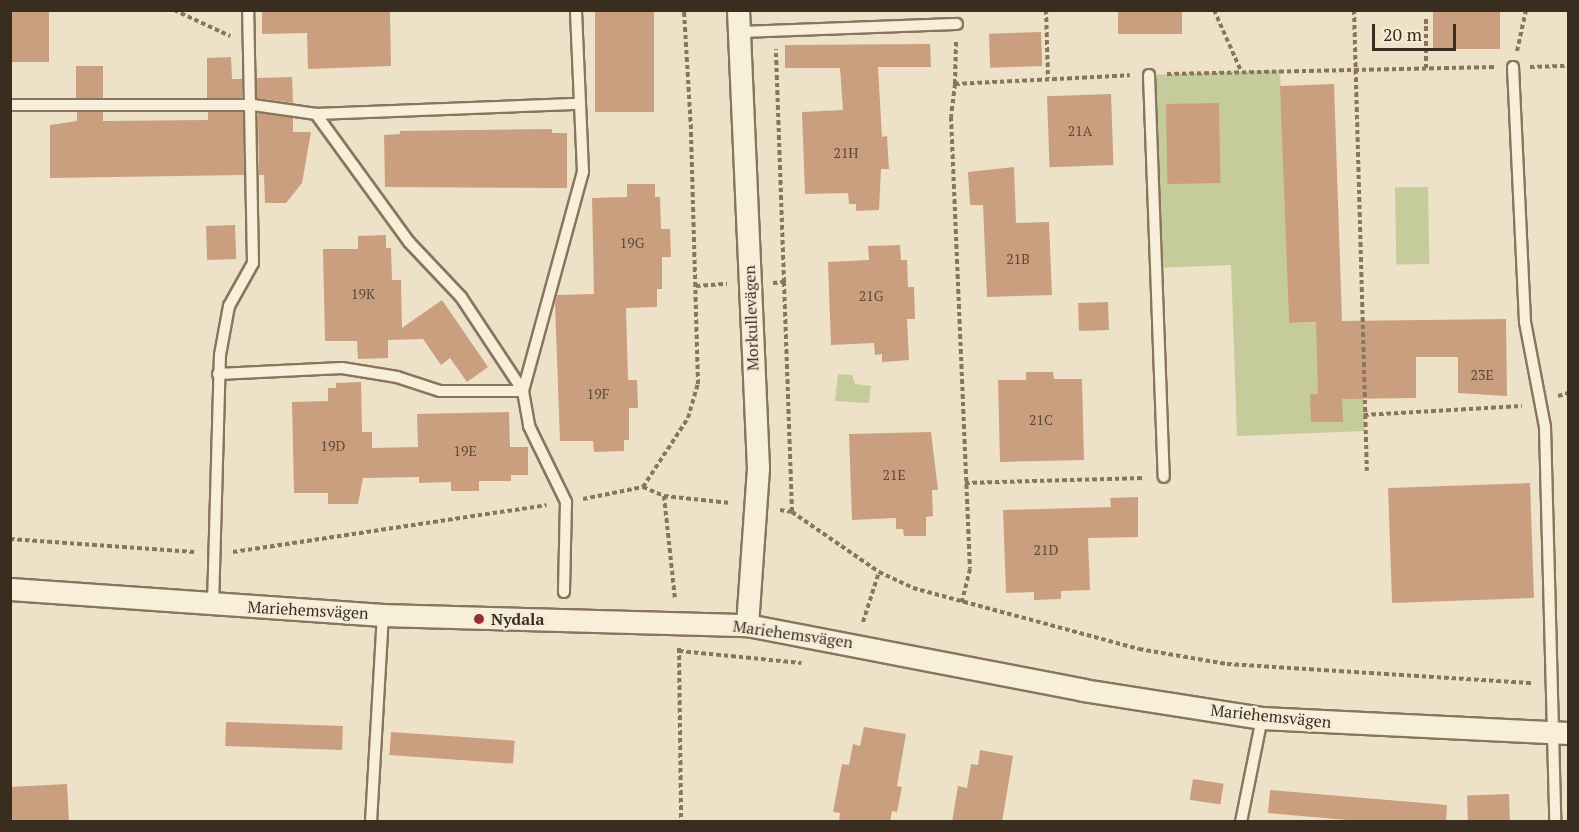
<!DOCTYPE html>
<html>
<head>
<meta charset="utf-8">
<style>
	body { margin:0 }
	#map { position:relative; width:1579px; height:832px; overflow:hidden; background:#ede2c7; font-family:"PT Serif",serif }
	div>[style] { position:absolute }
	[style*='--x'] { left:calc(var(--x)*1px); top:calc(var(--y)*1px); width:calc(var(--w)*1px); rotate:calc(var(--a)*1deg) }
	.green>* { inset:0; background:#c5cb9b; transform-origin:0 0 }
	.building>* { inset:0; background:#ca9f7f; transform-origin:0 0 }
	.path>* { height:4px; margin-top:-2px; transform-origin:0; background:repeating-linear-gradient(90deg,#89755d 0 4.5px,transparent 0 7.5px) }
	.roads { filter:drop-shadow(2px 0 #89755d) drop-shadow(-2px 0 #89755d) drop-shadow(0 2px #89755d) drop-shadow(0 -2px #89755d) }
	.lane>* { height:10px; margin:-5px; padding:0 5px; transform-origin:5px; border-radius:5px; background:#f8efdb }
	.street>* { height:21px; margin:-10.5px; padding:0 10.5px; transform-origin:10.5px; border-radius:10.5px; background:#f8efdb }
	.dots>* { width:16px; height:16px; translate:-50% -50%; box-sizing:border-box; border:3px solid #f5ecd7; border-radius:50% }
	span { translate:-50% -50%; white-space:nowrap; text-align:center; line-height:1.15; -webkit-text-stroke:5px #f5ecd7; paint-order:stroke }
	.number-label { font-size:14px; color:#5d4a38 }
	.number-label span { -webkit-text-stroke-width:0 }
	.street-label { font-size:16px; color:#392d20 }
	.poi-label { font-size:16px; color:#392d20; font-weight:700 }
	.left { translate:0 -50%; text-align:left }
	.frame { position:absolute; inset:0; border:12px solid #392d20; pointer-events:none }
	.scale { position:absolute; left:1372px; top:24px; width:84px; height:27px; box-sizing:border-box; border:3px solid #392d20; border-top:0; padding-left:8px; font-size:18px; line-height:21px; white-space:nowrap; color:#392d20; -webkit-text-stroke:4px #f5ecd7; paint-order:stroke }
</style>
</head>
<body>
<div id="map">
	<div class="green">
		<div style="clip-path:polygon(1280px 70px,1289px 323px,1361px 321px,1365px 431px,1237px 436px,1231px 265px,1155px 268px,1149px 75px)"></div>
		<div style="left:1428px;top:187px;width:77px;height:33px;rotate:89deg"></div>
		<div style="clip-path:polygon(838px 374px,852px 375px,855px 384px,871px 386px,869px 403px,835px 401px)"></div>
	</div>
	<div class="building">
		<div style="left:10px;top:10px;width:39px;height:52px"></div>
		<div style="clip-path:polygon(262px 10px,390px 12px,391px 66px,308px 69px,307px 33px,262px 34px)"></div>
		<div style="left:595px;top:10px;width:59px;height:102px"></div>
		<div style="left:1118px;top:10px;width:64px;height:24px"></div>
		<div style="left:1433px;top:10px;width:67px;height:39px"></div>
		<div style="left:1041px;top:32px;width:34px;height:52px;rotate:88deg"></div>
		<div style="clip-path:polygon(930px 44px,931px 67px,878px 67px,882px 137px,887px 136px,889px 169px,881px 169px,879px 210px,856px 211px,856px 204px,849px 204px,848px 193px,805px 194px,802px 112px,843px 110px,840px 68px,785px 68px,785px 45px)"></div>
		<div style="clip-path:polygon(231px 57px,232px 79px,242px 79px,242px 98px,207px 98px,207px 58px)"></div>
		<div style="left:103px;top:66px;width:32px;height:27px;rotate:90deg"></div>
		<div style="clip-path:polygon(292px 77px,293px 103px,257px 98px,257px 78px)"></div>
		<div style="clip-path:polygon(1334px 84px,1342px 321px,1506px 319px,1507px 396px,1458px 393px,1458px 357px,1416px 357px,1416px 398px,1342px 399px,1343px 422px,1311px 422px,1310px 394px,1318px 394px,1316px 322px,1289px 323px,1280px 86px)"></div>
		<div style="left:1111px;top:94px;width:71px;height:64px;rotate:88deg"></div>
		<div style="left:1219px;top:103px;width:80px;height:53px;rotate:89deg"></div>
		<div style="clip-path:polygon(77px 112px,103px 112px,103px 121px,208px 120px,208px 112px,243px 112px,244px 175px,50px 178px,50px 125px,77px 121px)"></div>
		<div style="clip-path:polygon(258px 113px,293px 118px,293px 132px,311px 132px,302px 183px,286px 203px,265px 203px,264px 175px,259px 175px)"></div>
		<div style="clip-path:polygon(552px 129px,552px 133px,567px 133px,567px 188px,385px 187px,384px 135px,400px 134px,400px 131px)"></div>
		<div style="clip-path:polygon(1014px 167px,1016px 223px,1049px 222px,1052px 295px,987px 297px,983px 205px,970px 205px,968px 172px)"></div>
		<div style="clip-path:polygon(627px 184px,655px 184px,655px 197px,660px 197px,661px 229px,670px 229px,671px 257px,662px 257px,662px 289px,657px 289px,657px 307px,626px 308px,628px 380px,637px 380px,638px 408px,629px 408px,629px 440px,624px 440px,624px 451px,594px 452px,593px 441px,560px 441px,555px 304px,557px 295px,594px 294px,592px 198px,627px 197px)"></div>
		<div style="left:235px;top:225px;width:34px;height:29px;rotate:88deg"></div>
		<div style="clip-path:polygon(386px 235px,386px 248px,391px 248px,392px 280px,401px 280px,402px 328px,442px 300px,488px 367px,467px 382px,450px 358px,441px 365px,423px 339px,388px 340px,388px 358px,358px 359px,357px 341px,325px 341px,323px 249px,358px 249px,358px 236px)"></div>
		<div style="clip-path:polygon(900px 245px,901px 260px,907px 260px,908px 287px,914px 287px,915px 319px,907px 319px,909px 360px,882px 362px,882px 354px,875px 355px,874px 343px,831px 345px,828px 262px,869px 260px,868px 246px)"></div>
		<div style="left:1108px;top:302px;width:28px;height:30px;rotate:88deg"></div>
		<div style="clip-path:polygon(1026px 372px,1053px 372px,1054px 379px,1082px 379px,1084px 460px,1000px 462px,998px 380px,1026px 380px)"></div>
		<div style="clip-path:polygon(361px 382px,362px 432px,372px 432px,372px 448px,418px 447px,417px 414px,509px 412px,510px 447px,528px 447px,528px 475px,511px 475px,511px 481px,479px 481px,479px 491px,451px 491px,451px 482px,419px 483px,419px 477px,363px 478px,358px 504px,328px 504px,328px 493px,294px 493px,292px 402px,328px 401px,328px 388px,336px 388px,336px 383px)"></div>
		<div style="clip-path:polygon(931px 432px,938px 490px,932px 490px,933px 516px,926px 517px,926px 536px,904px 536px,903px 529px,896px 529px,896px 518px,852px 520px,849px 434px)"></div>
		<div style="left:1530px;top:483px;width:115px;height:142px;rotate:88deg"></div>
		<div style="clip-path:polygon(1138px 497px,1138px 537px,1088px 538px,1090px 590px,1061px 591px,1061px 599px,1034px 600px,1034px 592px,1006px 593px,1003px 510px,1111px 507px,1110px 498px)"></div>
		<div style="left:226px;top:722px;width:117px;height:24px;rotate:2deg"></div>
		<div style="clip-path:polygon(864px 727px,906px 734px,897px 786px,902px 787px,897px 812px,892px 811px,890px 822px,839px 822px,840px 813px,833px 812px,842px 764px,849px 765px,853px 744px,860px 746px)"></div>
		<div style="left:391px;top:732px;width:124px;height:23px;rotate:4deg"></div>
		<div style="clip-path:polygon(980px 750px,1013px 756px,1002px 822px,952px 822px,958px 786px,967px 788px,971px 764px,978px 765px)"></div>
		<div style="left:1193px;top:779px;width:31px;height:21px;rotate:9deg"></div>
		<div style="left:67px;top:784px;width:38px;height:57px;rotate:87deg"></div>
		<div style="clip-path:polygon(1270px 790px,1447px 805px,1446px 822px,1370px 822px,1268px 813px)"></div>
		<div style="left:1509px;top:794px;width:28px;height:42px;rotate:88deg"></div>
	</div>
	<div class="path">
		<div style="--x:174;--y:10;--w:62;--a:24.9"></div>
		<div style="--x:1046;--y:10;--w:68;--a:88.3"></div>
		<div style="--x:1214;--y:10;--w:67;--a:66.1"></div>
		<div style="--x:1354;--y:10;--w:461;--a:88.4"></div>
		<div style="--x:1426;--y:19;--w:49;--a:90"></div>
		<div style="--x:956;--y:42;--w:42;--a:91.4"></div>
		<div style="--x:955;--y:84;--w:175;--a:-2.9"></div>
		<div style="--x:1517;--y:51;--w:42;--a:-77.6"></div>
		<div style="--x:1530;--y:67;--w:38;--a:-2"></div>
		<div style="--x:1167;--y:74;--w:329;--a:-1.2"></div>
		<div style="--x:955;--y:84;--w:33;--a:97"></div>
		<div style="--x:951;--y:117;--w:452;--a:87.6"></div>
		<div style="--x:970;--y:569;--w:36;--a:104"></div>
		<div style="--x:784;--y:282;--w:230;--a:88"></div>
		<div style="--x:773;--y:283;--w:11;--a:-5"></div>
		<div style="--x:784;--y:282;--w:233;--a:-92"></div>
		<div style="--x:696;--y:286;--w:31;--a:-4"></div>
		<div style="--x:1558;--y:396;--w:10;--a:-17"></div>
		<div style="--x:1364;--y:415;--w:158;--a:-3.3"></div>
		<div style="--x:965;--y:483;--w:180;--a:-1.6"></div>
		<div style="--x:643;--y:487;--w:82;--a:-56.9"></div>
		<div style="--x:688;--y:418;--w:35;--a:-74"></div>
		<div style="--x:698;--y:384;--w:255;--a:-91.6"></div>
		<div style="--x:691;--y:129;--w:119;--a:-93.4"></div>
		<div style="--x:664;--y:496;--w:104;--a:83.9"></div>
		<div style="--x:583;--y:499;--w:61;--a:-11.3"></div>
		<div style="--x:643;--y:487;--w:23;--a:23"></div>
		<div style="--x:664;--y:496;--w:67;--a:6"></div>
		<div style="--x:780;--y:510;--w:12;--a:9"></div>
		<div style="--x:792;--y:512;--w:106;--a:34.6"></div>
		<div style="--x:879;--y:572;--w:38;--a:25"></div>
		<div style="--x:913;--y:588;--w:234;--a:15.1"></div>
		<div style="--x:1139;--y:649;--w:89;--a:9.7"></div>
		<div style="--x:1227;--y:664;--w:306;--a:3.6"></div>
		<div style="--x:10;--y:539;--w:185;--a:4"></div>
		<div style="--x:233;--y:552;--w:317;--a:-8.5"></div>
		<div style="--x:863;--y:622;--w:52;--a:-72.3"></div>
		<div style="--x:679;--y:648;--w:174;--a:89.3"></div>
		<div style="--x:679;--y:651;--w:123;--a:5.6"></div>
	</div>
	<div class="roads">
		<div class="lane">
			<div style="--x:739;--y:32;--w:218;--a:-2.1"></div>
			<div style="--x:1513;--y:67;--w:255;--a:87.3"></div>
			<div style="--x:1525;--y:322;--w:107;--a:79.2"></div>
			<div style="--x:1545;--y:427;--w:395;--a:88.5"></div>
			<div style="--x:1149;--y:75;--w:402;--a:87.9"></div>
			<div style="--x:10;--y:105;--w:243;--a:0"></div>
			<div style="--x:253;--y:105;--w:64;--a:8.1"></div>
			<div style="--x:316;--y:114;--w:264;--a:-2.2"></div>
			<div style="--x:316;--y:114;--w:158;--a:54"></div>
			<div style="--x:409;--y:242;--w:76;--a:46.6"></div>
			<div style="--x:461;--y:297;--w:113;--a:56.6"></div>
			<div style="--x:523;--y:391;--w:36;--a:80"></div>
			<div style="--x:529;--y:426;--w:85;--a:64"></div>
			<div style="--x:566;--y:502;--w:90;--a:91.3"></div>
			<div style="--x:218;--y:374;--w:124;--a:-2.8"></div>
			<div style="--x:342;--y:368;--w:56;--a:9.3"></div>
			<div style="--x:397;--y:377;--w:45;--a:18"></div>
			<div style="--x:440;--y:391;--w:83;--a:0"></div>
			<div style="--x:523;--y:391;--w:227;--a:-74.7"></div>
			<div style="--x:583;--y:172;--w:162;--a:-92.5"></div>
			<div style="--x:213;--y:605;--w:250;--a:-88.4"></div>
			<div style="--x:220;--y:355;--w:50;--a:-79.6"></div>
			<div style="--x:229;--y:306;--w:49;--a:-60.8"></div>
			<div style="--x:253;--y:263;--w:253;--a:-91.1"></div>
			<div style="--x:371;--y:822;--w:207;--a:-86.7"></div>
			<div style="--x:1241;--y:822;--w:106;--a:-78.6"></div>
		</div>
		<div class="street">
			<div style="--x:738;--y:10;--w:458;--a:87.5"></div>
			<div style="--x:758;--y:468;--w:157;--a:94"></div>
			<div style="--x:10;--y:589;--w:374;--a:4"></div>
			<div style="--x:383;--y:615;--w:364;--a:1.6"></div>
			<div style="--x:747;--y:625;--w:342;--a:10.9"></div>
			<div style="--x:1083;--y:690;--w:181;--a:8.9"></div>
			<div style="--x:1262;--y:718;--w:306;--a:2.8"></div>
		</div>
	</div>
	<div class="dots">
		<div style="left:479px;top:619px;background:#962f2f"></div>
	</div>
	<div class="number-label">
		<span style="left:1080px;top:131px">21A</span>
		<span style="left:846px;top:153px">21H</span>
		<span style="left:632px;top:243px">19G</span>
		<span style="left:1018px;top:259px">21B</span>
		<span style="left:363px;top:294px">19K</span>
		<span style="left:871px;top:296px">21G</span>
		<span style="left:1482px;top:375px">23E</span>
		<span style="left:598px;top:394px">19F</span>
		<span style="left:1041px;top:420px">21C</span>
		<span style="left:333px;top:446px">19D</span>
		<span style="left:465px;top:451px">19E</span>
		<span style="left:894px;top:475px">21E</span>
		<span style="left:1046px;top:550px">21D</span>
	</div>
	<div class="street-label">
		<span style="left:751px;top:318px;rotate:-92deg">Morkullevägen</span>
		<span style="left:308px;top:610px;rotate:3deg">Mariehemsvägen</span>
		<span style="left:793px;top:634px;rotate:8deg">Mariehemsvägen</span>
		<span style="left:1271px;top:716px;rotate:6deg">Mariehemsvägen</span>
	</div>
	<div class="poi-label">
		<span class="left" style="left:491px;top:619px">Nydala</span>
	</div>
	<div class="frame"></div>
	<div class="scale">20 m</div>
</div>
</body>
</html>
